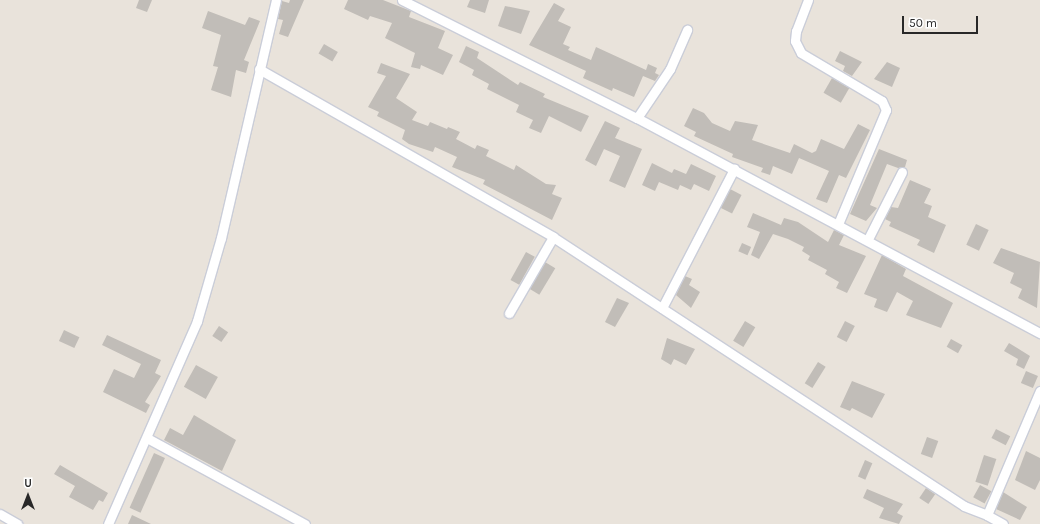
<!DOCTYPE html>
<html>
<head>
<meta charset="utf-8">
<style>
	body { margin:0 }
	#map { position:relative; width:1040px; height:524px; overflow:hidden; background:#e9e3db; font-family:Karla,sans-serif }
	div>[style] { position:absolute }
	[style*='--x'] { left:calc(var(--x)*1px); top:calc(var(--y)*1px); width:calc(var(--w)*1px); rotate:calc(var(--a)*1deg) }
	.building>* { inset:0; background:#c1bdb8; transform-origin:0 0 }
	.roads { filter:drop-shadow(1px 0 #cacdd8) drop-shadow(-1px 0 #cacdd8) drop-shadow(0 1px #cacdd8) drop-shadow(0 -1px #cacdd8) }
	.minor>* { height:9px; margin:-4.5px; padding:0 4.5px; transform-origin:4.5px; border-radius:4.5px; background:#fff }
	span { translate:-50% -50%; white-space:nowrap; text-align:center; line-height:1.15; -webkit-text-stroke:3px #fff; paint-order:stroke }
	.north { position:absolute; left:8px; top:476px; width:40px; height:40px; -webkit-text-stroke:3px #fff; paint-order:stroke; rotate:0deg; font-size:11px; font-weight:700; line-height:16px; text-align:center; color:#282828 }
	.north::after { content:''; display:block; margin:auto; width:14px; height:18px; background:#282828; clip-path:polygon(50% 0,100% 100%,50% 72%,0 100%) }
	.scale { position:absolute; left:902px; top:16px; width:76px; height:18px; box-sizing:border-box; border:2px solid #282828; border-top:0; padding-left:5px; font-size:12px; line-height:14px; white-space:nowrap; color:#282828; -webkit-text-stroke:3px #fff; paint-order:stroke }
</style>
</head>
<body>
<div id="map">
	<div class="building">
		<div style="clip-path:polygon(139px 0,152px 0,147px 12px,136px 8px)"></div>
		<div style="clip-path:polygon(290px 0,304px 0,288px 37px,279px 34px,283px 20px,278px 19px,282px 1px,289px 3px)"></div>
		<div style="clip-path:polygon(348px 0,383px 0,411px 11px,409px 17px,445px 31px,438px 48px,453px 55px,443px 75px,421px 65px,420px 69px,411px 67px,415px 53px,385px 38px,392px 23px,370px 16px,368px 20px,344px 9px)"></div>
		<div style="clip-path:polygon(470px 0,489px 0,485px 13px,467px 7px)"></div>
		<div style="clip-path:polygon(554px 3px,565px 9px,558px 21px,571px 27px,563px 44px,570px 47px,568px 50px,591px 60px,596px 47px,646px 70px,648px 64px,657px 68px,655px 73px,659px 75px,655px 81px,643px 76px,634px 97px,613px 88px,612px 91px,583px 78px,586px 71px,529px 45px)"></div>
		<div style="clip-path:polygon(505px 6px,530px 11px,521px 34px,498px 26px)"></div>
		<div style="clip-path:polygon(208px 11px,245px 25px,249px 17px,260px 21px,244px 60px,249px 62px,246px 73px,236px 70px,231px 97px,211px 90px,218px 67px,213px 66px,221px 35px,202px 28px)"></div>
		<div style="left:324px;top:44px;width:16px;height:11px;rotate:30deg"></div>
		<div style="clip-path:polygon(466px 46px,479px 52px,477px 58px,518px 85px,520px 82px,545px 94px,543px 97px,589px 116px,581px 132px,549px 116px,541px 133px,529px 128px,533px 120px,516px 112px,519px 105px,487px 89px,489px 84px,472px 75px,474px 70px,459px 62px)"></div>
		<div style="clip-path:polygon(840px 51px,862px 62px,852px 76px,843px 71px,845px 66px,835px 61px)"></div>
		<div style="clip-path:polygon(887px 62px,900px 68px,892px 87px,874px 79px)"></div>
		<div style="clip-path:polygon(381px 63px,410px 74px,396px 98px,417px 112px,412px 120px,428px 126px,430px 122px,447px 129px,448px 127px,460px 132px,456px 139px,475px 149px,477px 145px,489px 150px,486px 156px,514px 170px,516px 165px,546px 184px,556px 185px,552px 194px,562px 198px,552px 220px,483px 184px,485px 180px,452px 167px,457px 157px,435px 147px,433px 152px,409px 144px,402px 139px,405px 130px,377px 116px,379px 112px,368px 107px,386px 76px,377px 73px)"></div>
		<div style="left:832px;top:78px;width:20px;height:17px;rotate:30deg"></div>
		<div style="clip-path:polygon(693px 108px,704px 113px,712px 123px,730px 131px,735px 121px,758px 125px,752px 140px,790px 153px,794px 144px,812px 153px,816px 151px,821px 139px,844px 149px,858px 124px,870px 130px,846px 178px,839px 175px,827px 203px,816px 199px,829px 171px,799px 158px,792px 174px,773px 166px,770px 175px,761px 172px,763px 168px,732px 157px,733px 154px,694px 136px,696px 132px,684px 126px)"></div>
		<div style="clip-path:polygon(605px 121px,620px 128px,615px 138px,642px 149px,625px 188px,609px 181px,620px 156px,604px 149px,596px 166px,585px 160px)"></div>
		<div style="clip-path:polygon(879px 149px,907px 160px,905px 167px,898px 168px,887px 164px,870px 205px,877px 208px,866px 221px,850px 214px)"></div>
		<div style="clip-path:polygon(652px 163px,672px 173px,674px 169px,686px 174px,691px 164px,716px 176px,709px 191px,694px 184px,691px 190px,680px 185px,678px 190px,659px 182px,655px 191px,642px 185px)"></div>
		<div style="clip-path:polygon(910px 180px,931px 189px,924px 203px,932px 206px,928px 217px,946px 225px,934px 253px,917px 245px,920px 240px,889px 226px,891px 222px,885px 219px,891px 207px,898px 208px)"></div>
		<div style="left:730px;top:189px;width:13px;height:21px;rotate:27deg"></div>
		<div style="clip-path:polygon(753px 213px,781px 225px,784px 218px,798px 222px,828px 242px,834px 230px,844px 235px,839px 245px,866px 256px,847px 293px,836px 288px,839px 282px,825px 274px,827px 270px,808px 260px,810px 256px,802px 251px,804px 247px,788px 239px,773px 234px,759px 259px,751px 255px,760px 232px,747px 227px)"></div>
		<div style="left:976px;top:224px;width:14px;height:23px;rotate:25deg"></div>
		<div style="left:742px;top:243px;width:10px;height:9px;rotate:24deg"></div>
		<div style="clip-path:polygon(1001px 248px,1040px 262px,1037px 308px,1018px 298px,1022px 289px,1010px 283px,1014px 273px,993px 263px)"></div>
		<div style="left:526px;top:252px;width:10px;height:32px;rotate:29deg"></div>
		<div style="clip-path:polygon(882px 255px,906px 269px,903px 276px,953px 303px,941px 328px,906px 315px,913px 301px,897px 292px,887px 312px,874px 307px,877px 299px,864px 294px)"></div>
		<div style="left:545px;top:262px;width:12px;height:31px;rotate:31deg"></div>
		<div style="clip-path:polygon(685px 276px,692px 279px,689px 285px,700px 292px,691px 308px,676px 295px)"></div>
		<div style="clip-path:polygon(617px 298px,629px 303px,615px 327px,605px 322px)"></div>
		<div style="left:745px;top:321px;width:12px;height:23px;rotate:31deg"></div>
		<div style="left:845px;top:321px;width:11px;height:18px;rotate:27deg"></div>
		<div style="left:219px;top:326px;width:11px;height:12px;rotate:34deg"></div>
		<div style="left:64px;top:330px;width:17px;height:12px;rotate:25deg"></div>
		<div style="clip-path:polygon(107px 335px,161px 360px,155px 373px,161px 376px,145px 402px,150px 405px,146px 413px,103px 392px,114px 369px,134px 378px,141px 364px,102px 345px)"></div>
		<div style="clip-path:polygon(667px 338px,695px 349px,686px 365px,674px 359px,671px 365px,661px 359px)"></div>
		<div style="left:951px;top:339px;width:13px;height:9px;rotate:29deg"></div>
		<div style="clip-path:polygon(1009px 343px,1030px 356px,1024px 369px,1016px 365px,1018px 359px,1004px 351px)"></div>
		<div style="left:818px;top:362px;width:9px;height:25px;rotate:32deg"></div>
		<div style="left:196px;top:365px;width:25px;height:25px;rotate:29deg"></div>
		<div style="left:1026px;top:371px;width:13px;height:13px;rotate:23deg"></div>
		<div style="clip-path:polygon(852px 381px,885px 394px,872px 418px,852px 408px,850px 411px,840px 407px)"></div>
		<div style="clip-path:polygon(194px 415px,236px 440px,222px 471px,164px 440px,170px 428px,183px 435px)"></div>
		<div style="left:996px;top:429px;width:16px;height:10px;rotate:27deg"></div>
		<div style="left:927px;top:437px;width:12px;height:18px;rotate:20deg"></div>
		<div style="clip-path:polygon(1026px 451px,1040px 458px,1040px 480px,1035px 490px,1015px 480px)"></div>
		<div style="left:154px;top:453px;width:12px;height:60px;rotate:24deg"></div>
		<div style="left:984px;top:455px;width:13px;height:28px;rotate:18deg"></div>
		<div style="left:865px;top:460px;width:8px;height:18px;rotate:23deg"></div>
		<div style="clip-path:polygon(60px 465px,108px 493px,103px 502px,99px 500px,93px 510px,69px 497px,75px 486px,54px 474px)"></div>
		<div style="left:980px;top:485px;width:13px;height:14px;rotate:29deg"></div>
		<div style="left:926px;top:488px;width:11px;height:12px;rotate:34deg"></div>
		<div style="clip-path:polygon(867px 489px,903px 504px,897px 513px,903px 516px,899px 524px,879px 518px,884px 508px,863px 498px)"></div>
		<div style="clip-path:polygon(1003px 492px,1027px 507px,1020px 520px,996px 509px)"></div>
		<div style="clip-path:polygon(132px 515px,151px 524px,128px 524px)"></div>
	</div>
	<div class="roads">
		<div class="minor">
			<div style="--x:402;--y:0;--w:263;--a:26.7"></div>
			<div style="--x:637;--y:118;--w:457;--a:28.1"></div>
			<div style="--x:808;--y:0;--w:33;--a:111"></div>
			<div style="--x:796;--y:31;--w:10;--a:96"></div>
			<div style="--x:795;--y:41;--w:13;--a:63"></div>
			<div style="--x:801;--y:53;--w:94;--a:30.7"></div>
			<div style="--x:882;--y:101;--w:10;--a:66"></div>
			<div style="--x:886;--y:110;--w:124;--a:112.8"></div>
			<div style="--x:259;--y:69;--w:339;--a:29.7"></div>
			<div style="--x:553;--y:237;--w:491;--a:33.2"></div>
			<div style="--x:964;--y:506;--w:25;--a:21"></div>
			<div style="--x:637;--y:118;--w:59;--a:-56"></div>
			<div style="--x:670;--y:69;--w:43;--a:-66.4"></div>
			<div style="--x:868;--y:239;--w:75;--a:-63.1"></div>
			<div style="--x:662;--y:308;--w:157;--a:-62.6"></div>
			<div style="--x:509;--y:313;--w:88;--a:-59.9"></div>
			<div style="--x:147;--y:438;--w:180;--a:28.6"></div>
			<div style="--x:0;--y:514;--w:20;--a:30"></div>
			<div style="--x:108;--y:524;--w:222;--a:-66.3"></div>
			<div style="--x:197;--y:321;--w:86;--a:-73.9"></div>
			<div style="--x:221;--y:238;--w:244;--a:-77"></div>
			<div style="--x:1003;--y:524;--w:18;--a:-151"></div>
			<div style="--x:987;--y:515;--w:135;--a:-66.9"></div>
		</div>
	</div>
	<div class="north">U</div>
	<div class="scale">50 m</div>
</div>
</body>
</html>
